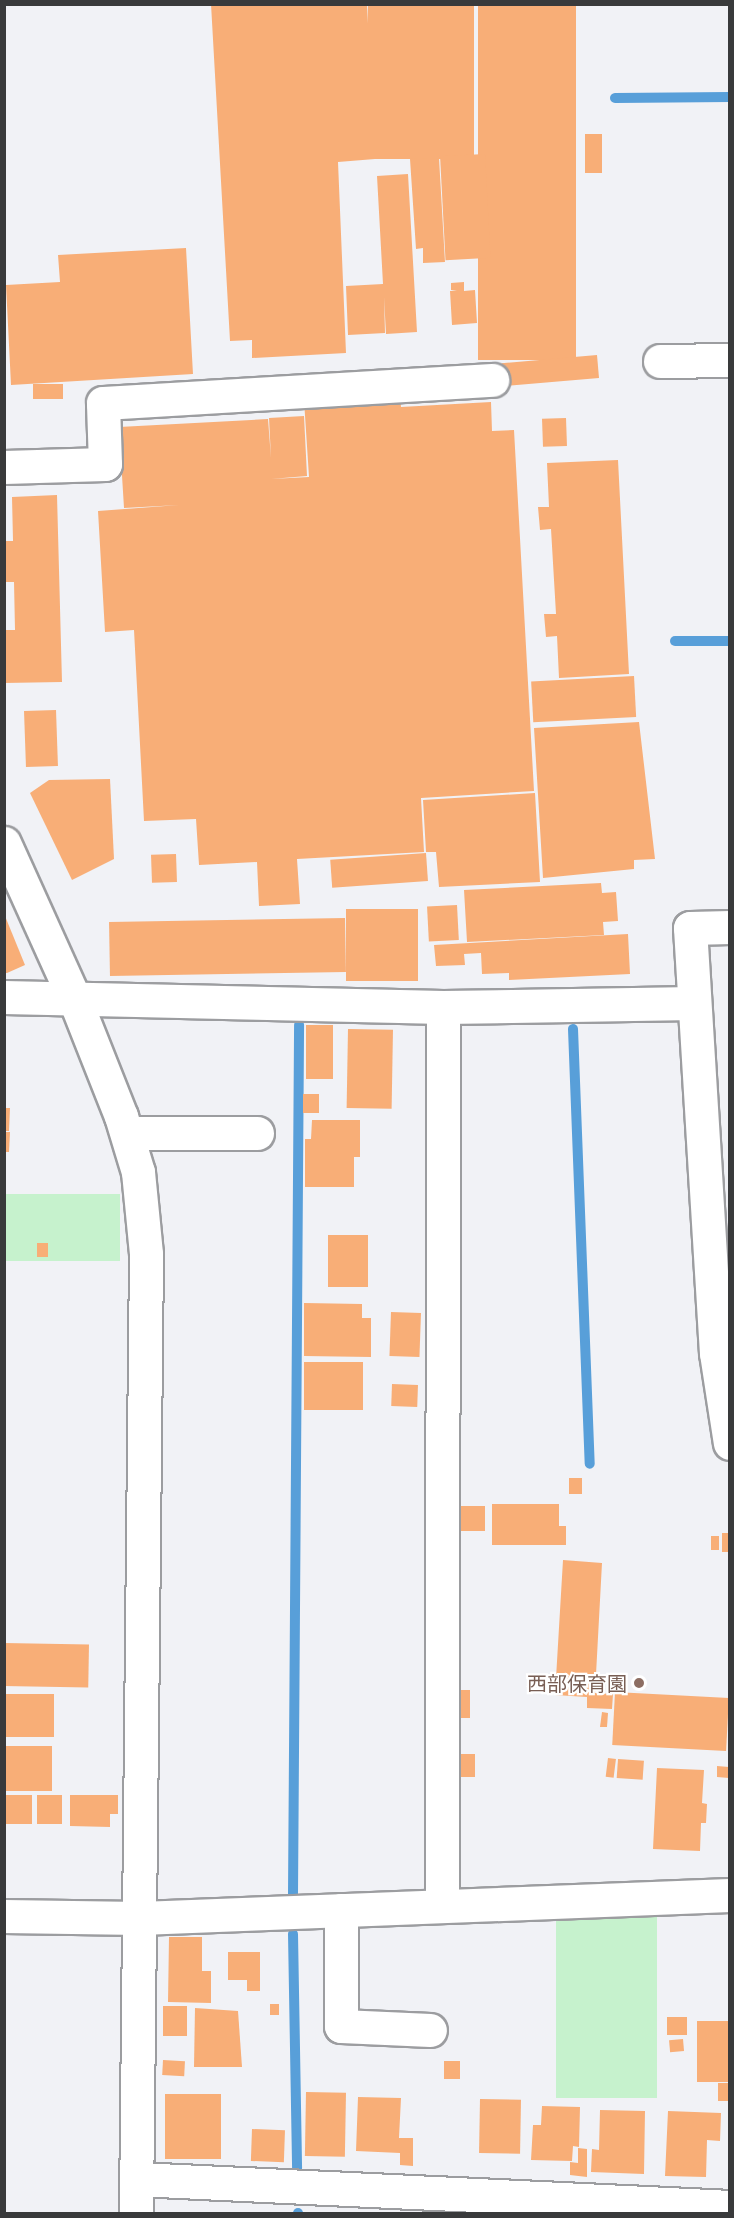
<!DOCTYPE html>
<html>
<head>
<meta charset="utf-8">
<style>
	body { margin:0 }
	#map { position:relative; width:734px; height:2218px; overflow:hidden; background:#f1f2f6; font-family:"Open Sans","Noto Sans JP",sans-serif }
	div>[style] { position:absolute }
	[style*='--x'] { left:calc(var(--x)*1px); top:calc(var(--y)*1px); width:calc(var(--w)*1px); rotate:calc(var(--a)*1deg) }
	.green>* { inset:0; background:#c6f2cd; transform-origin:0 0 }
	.stream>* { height:10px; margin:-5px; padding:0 5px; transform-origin:5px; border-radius:5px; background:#589fd9 }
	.building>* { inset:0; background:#f8ae77; transform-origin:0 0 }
	.roads { filter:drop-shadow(2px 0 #9c9da0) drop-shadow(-2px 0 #9c9da0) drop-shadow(0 2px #9c9da0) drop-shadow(0 -2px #9c9da0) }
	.minor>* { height:33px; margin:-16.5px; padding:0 16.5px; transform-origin:16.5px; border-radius:16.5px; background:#fff }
	.dots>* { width:16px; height:16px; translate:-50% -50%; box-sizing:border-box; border:3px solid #fff; border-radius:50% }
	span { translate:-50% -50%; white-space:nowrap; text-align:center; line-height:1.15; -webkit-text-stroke:4.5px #fff; paint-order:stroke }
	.education-label { font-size:20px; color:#785e54 }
	.right { translate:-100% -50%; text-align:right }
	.frame { position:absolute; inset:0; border:6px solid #393a3b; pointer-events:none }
</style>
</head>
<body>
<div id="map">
	<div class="green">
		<div style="left:5px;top:1194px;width:115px;height:67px"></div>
		<div style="left:657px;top:1916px;width:182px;height:101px;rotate:90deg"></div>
	</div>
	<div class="stream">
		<div style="--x:615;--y:98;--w:115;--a:-0.5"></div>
		<div style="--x:675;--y:641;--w:55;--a:0"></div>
		<div style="--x:573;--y:1029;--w:435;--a:87.8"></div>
		<div style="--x:293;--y:1895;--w:870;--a:-89.6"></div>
		<div style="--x:293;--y:1934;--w:234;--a:89"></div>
		<div style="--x:298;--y:2214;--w:1;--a:-90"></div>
	</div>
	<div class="building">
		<div style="clip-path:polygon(211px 4px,367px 4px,375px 159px,338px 162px,346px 353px,252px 358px,252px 340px,230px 341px)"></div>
		<div style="left:368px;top:4px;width:106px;height:155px"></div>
		<div style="left:478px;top:4px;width:98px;height:356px"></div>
		<div style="left:585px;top:134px;width:17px;height:39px"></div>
		<div style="left:485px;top:154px;width:104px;height:45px;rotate:87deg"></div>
		<div style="clip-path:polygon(439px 158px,445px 262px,423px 263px,423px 248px,416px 249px,410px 159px)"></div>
		<div style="clip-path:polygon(408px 174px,417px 332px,386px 334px,384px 297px,385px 333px,348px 335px,346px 286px,383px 284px,377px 176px)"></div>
		<div style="clip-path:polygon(186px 248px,193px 374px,11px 385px,6px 285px,60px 282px,58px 255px)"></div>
		<div style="clip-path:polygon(464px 282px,464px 291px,475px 290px,477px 323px,452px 325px,450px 291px,457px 291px,451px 290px,451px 283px)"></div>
		<div style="left:597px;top:355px;width:23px;height:96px;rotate:85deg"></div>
		<div style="left:63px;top:384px;width:15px;height:30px;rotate:90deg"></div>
		<div style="clip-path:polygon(400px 395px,401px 407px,491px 402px,492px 431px,514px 430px,534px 791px,421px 798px,424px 852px,297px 859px,300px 904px,259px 906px,257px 862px,199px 865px,196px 819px,144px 821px,134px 630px,105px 632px,98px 511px,179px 505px,124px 508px,119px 427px,268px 419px,271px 458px,269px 418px,304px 416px,307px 476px,271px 479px,309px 477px,304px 400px)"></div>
		<div style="left:566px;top:418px;width:28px;height:24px;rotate:88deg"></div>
		<div style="clip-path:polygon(618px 460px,629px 674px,559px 678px,557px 636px,546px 637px,544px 614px,556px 614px,551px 529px,540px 530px,538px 507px,549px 507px,547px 463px)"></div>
		<div style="clip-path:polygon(57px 495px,62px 682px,4px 683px,4px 630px,15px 630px,14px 582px,5px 582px,5px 541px,13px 541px,12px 497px)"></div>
		<div style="left:634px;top:676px;width:41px;height:103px;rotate:87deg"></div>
		<div style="left:56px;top:710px;width:56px;height:32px;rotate:88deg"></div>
		<div style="clip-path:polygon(639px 722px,655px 859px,634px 860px,634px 869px,543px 878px,534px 728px)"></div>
		<div style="clip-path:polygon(110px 779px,114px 859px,72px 880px,30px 793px,49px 780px)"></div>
		<div style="clip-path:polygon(535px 793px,540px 882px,439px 887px,436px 852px,426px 852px,423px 800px)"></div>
		<div style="left:426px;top:853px;width:28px;height:96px;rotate:86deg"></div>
		<div style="left:176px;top:854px;width:28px;height:25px;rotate:88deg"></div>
		<div style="clip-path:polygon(601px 883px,602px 893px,616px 892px,618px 921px,603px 922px,604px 935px,467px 942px,464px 890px)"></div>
		<div style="left:457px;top:905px;width:35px;height:30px;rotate:87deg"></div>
		<div style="left:418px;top:909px;width:72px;height:72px;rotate:90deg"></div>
		<div style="clip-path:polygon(5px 916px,25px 965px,7px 973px,4px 973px)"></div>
		<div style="left:345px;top:918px;width:54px;height:236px;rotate:89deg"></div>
		<div style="clip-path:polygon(628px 934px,630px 974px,509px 980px,509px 973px,482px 974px,481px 953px,464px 954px,465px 965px,436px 966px,434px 945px)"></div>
		<div style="left:306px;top:1025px;width:27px;height:54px"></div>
		<div style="left:348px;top:1029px;width:45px;height:79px;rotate:1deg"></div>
		<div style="left:303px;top:1094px;width:16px;height:19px"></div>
		<div style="clip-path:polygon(4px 1108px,10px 1108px,9px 1131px,4px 1131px)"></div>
		<div style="clip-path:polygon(312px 1120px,360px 1120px,360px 1157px,354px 1157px,354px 1187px,305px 1187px,305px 1139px,311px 1139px)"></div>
		<div style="clip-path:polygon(4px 1132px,10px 1132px,9px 1152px,4px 1152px)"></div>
		<div style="left:328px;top:1235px;width:40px;height:52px"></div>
		<div style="left:37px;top:1243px;width:11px;height:14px"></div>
		<div style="clip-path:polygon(304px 1303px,362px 1304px,362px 1318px,371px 1318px,371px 1357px,304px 1356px)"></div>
		<div style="left:391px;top:1312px;width:30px;height:44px;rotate:2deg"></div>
		<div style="left:304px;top:1362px;width:59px;height:48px"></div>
		<div style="left:392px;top:1384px;width:26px;height:22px;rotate:2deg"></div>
		<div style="left:569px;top:1478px;width:13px;height:16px"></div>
		<div style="clip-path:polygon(492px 1504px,559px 1504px,559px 1526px,566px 1526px,566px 1545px,492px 1545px)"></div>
		<div style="left:460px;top:1506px;width:25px;height:25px"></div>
		<div style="left:722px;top:1533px;width:7px;height:19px"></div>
		<div style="left:711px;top:1536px;width:8px;height:14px"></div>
		<div style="clip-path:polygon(563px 1560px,602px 1563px,595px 1693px,613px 1694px,612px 1709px,587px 1708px,587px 1697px,555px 1695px)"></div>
		<div style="left:4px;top:1643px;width:85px;height:43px;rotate:1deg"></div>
		<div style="left:457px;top:1690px;width:13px;height:28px"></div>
		<div style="left:615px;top:1692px;width:114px;height:53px;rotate:3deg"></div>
		<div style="left:5px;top:1694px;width:49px;height:43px"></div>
		<div style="clip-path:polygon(602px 1712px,608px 1713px,607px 1727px,600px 1727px)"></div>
		<div style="left:4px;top:1746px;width:48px;height:45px"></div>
		<div style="left:453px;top:1754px;width:22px;height:23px"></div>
		<div style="left:608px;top:1758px;width:8px;height:19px;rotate:7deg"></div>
		<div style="left:618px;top:1759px;width:26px;height:19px;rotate:4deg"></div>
		<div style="clip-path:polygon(717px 1766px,729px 1767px,729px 1778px,717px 1777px)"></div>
		<div style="clip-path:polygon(657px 1768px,704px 1770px,702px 1803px,707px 1804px,706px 1823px,701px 1823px,700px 1851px,653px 1849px)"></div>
		<div style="left:4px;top:1795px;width:28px;height:29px"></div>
		<div style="left:37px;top:1795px;width:25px;height:29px"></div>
		<div style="clip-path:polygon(70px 1795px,118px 1795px,118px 1814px,110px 1814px,110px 1827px,70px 1826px)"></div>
		<div style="clip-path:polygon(169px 1937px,202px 1937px,202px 1971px,211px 1971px,211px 2003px,168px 2002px)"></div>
		<div style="clip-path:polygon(228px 1952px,260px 1952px,260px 1991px,247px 1991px,247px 1980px,228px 1980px)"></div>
		<div style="left:270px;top:2004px;width:9px;height:11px"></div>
		<div style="left:163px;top:2006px;width:24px;height:30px"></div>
		<div style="clip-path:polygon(195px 2008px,238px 2011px,242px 2067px,194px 2067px)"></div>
		<div style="left:667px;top:2017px;width:20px;height:18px"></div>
		<div style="left:697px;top:2021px;width:32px;height:61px"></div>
		<div style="left:683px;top:2039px;width:12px;height:14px;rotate:85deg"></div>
		<div style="left:163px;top:2060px;width:22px;height:15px;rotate:3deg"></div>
		<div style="left:444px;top:2061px;width:16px;height:18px"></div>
		<div style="left:718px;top:2083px;width:11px;height:18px"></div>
		<div style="left:306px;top:2092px;width:40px;height:64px;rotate:1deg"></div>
		<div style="left:165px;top:2094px;width:56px;height:65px"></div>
		<div style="clip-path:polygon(358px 2097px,401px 2098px,399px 2138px,413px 2138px,413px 2166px,400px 2165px,400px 2153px,356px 2151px)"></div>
		<div style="left:480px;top:2099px;width:41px;height:54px;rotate:1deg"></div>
		<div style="clip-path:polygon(542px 2106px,580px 2107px,579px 2147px,573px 2146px,572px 2161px,531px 2160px,533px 2125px,541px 2125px)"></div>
		<div style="clip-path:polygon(600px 2110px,645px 2111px,644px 2174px,591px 2172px,592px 2149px,599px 2150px)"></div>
		<div style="clip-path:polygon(668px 2111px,721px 2113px,720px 2141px,707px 2140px,706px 2177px,665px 2176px)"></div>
		<div style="left:252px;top:2129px;width:33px;height:32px;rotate:2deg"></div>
		<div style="clip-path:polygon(578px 2148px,587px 2149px,587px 2177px,570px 2175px,570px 2162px,578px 2163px)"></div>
	</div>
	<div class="roads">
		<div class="minor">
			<div style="--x:660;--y:361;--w:70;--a:-0.8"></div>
			<div style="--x:4;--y:467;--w:101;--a:-1.7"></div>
			<div style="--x:105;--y:464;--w:61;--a:-91.9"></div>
			<div style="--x:103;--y:403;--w:390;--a:-3.4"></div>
			<div style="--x:4;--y:843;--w:172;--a:65.7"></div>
			<div style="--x:75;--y:1000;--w:125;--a:68.4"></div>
			<div style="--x:121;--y:1116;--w:59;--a:73.1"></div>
			<div style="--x:138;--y:1172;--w:82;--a:84.4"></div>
			<div style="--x:146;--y:1254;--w:960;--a:90.6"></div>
			<div style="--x:730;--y:927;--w:40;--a:178.6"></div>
			<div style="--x:690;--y:928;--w:426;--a:86.5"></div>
			<div style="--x:716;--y:1353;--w:91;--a:81.2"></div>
			<div style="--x:4;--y:997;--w:439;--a:1.3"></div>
			<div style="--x:443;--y:1007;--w:251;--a:-0.9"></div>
			<div style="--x:127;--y:1133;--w:130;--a:0"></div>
			<div style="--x:442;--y:1906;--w:899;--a:-89.94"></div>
			<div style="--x:341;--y:1910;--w:116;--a:90"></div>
			<div style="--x:341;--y:2026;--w:89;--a:2.6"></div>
			<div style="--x:4;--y:1916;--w:136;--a:0.8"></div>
			<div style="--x:140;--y:1918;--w:590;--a:-2.23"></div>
			<div style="--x:137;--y:2179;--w:594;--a:2.7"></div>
		</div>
	</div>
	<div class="dots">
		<div style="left:639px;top:1683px;background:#8d6e63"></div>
	</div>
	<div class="education-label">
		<span class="right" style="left:627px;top:1683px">西部保育園</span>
	</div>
	<div class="frame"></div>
</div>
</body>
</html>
